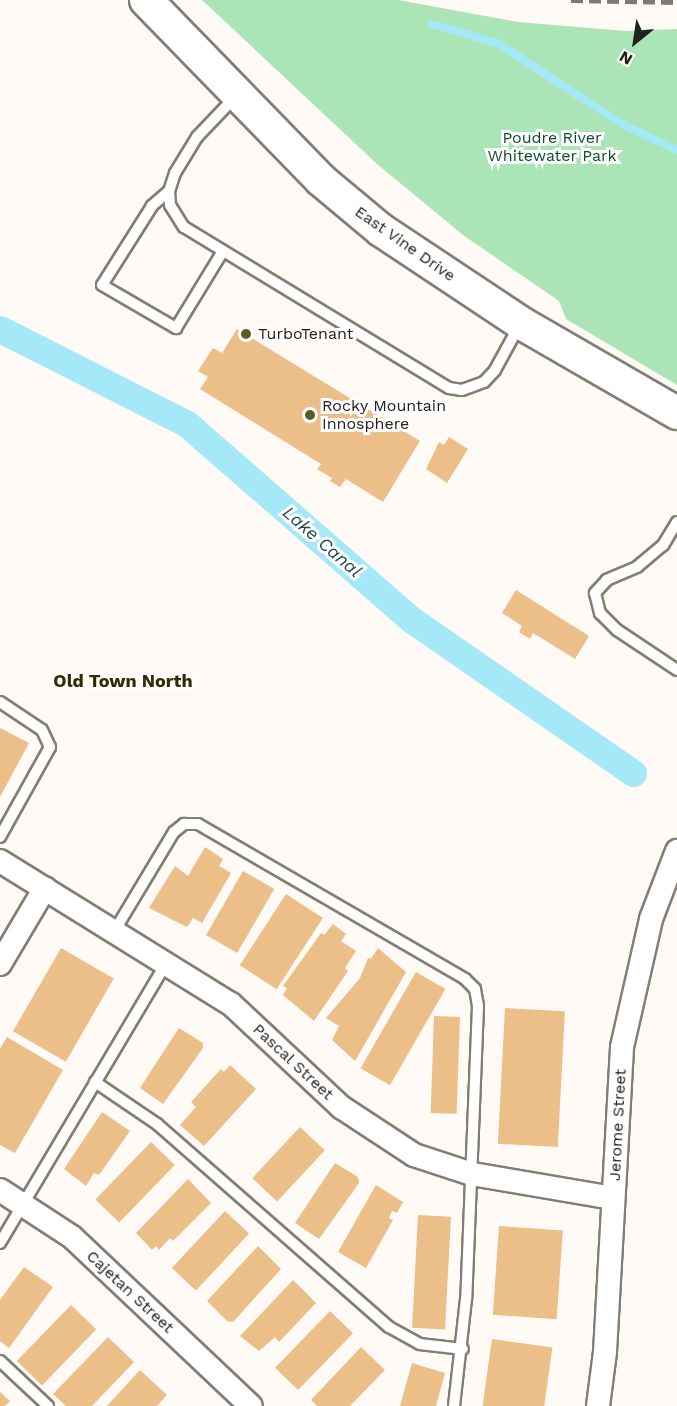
<!DOCTYPE html>
<html>
<head>
<meta charset="utf-8">
<style>
	body { margin:0 }
	#map { position:relative; width:677px; height:1406px; overflow:hidden; background:#fffaf5; font-family:"Work Sans",sans-serif }
	div>[style] { position:absolute }
	[style*='--x'] { left:calc(var(--x)*1px); top:calc(var(--y)*1px); width:calc(var(--w)*1px); rotate:calc(var(--a)*1deg) }
	.green>* { inset:0; background:#abe5b7 }
	.stream>* { height:8px; margin:-4px; padding:0 4px; transform-origin:4px; border-radius:4px; background:#a5e9f8 }
	.canal>* { height:27px; margin:-13.5px; padding:0 13.5px; transform-origin:13.5px; border-radius:13.5px; background:#a5e9f8 }
	.building>* { inset:0; background:#ecbf88; transform-origin:0 0 }
	.roads { filter:drop-shadow(2px 0 #837d75) drop-shadow(-2px 0 #837d75) drop-shadow(0 2px #837d75) drop-shadow(0 -2px #837d75) }
	.service>* { height:10px; margin:-5px; padding:0 5px; transform-origin:5px; border-radius:5px; background:#fff }
	.minor>* { height:22px; margin:-11px; padding:0 11px; transform-origin:11px; border-radius:11px; background:#fff }
	.secondary>* { height:32px; margin:-16px; padding:0 16px; transform-origin:16px; border-radius:16px; background:#fff }
	.rail>* { height:4.5px; margin-top:-2.25px; transform-origin:0; background:repeating-linear-gradient(90deg,#7d7a76 0 12px,transparent 0 18px) }
	.dots>* { width:16px; height:16px; translate:-50% -50%; box-sizing:border-box; border:3px solid #fff; border-radius:50% }
	span { translate:-50% -50%; white-space:nowrap; text-align:center; line-height:1.15; -webkit-text-stroke:6px #fff; paint-order:stroke }
	.park-label { font-size:16px; color:#0b4d24 }
	.street-label { font-size:16px; color:#23211d }
	.poi-label { font-size:16px; color:#23211d }
	.left { translate:0 -50%; text-align:left }
	.water-label { font-size:18px; color:#1f4750; font-style:italic }
	.neighbourhood-label { font-size:18px; color:#342c01; font-weight:700 }
	.north { position:absolute; left:605px; top:12px; width:60px; height:60px; -webkit-text-stroke:4px #fff; paint-order:stroke; rotate:210deg; font-size:16px; font-weight:700; line-height:24px; text-align:center; color:#23211d }
	.north::after { content:''; display:block; margin:auto; width:21px; height:27px; background:#23211d; clip-path:polygon(50% 0,100% 100%,50% 72%,0 100%) }
</style>
</head>
<body>
<div id="map">
	<div class="green">
		<div style="clip-path:polygon(202px 0,398px 0,518px 22px,626px 31px,677px 29px,677px 385px,566px 319px,559px 301px,463px 235px,377px 164px)"></div>
	</div>
	<div class="stream">
		<div style="--x:432;--y:24;--w:68;--a:16.3"></div>
		<div style="--x:497;--y:43;--w:151;--a:32.8"></div>
		<div style="--x:624;--y:125;--w:59;--a:25.3"></div>
	</div>
	<div class="canal">
		<div style="--x:0;--y:329;--w:210;--a:26.9"></div>
		<div style="--x:187;--y:424;--w:298;--a:41.1"></div>
		<div style="--x:412;--y:620;--w:269;--a:34.7"></div>
	</div>
	<div class="building">
		<div style="clip-path:polygon(237px 329px,420px 441px,383px 502px,346px 479px,340px 487px,330px 481px,332px 478px,317px 469px,321px 464px,200px 389px,208px 377px,198px 371px,213px 348px,222px 353px)"></div>
		<div style="clip-path:polygon(449px 437px,468px 449px,447px 483px,426px 469px,439px 442px,444px 445px)"></div>
		<div style="clip-path:polygon(516px 590px,589px 636px,575px 659px,533px 633px,530px 639px,519px 632px,522px 626px,502px 613px)"></div>
		<div style="clip-path:polygon(0 728px,29px 743px,0 797px)"></div>
		<div style="clip-path:polygon(205px 847px,223px 859px,219px 866px,231px 873px,202px 923px,193px 918px,187px 927px,149px 908px,175px 866px,188px 876px)"></div>
		<div style="left:243px;top:871px;width:36px;height:74px;rotate:30deg"></div>
		<div style="left:286px;top:894px;width:44px;height:85px;rotate:33deg"></div>
		<div style="clip-path:polygon(333px 924px,346px 934px,341px 941px,356px 951px,345px 968px,348px 971px,314px 1021px,283px 995px,287px 988px,283px 986px,321px 933px,324px 935px)"></div>
		<div style="left:61px;top:948px;width:61px;height:96px;rotate:30deg"></div>
		<div style="clip-path:polygon(378px 948px,406px 972px,355px 1061px,332px 1040px,339px 1026px,326px 1018px,360px 978px,368px 958px,371px 959px)"></div>
		<div style="left:416px;top:972px;width:34px;height:111px;rotate:30deg"></div>
		<div style="left:505px;top:1008px;width:60px;height:136px;rotate:3deg"></div>
		<div style="left:434px;top:1016px;width:26px;height:97px;rotate:2deg"></div>
		<div style="clip-path:polygon(179px 1028px,203px 1043px,203px 1048px,163px 1104px,140px 1088px)"></div>
		<div style="clip-path:polygon(7px 1037px,63px 1070px,15px 1153px,0 1145px,0 1049px)"></div>
		<div style="clip-path:polygon(230px 1065px,256px 1089px,204px 1146px,180px 1125px,196px 1107px,191px 1102px,221px 1069px,224px 1072px)"></div>
		<div style="clip-path:polygon(102px 1112px,130px 1131px,99px 1175px,94px 1173px,86px 1186px,64px 1169px)"></div>
		<div style="left:300px;top:1127px;width:34px;height:70px;rotate:43deg"></div>
		<div style="left:151px;top:1142px;width:33px;height:80px;rotate:44deg"></div>
		<div style="clip-path:polygon(335px 1163px,358px 1177px,359px 1183px,319px 1239px,295px 1223px)"></div>
		<div style="clip-path:polygon(188px 1179px,211px 1203px,173px 1241px,170px 1238px,159px 1250px,156px 1246px,152px 1250px,136px 1233px)"></div>
		<div style="clip-path:polygon(376px 1185px,403px 1202px,397px 1213px,392px 1211px,389px 1218px,393px 1220px,366px 1268px,338px 1252px)"></div>
		<div style="left:225px;top:1211px;width:33px;height:78px;rotate:43deg"></div>
		<div style="left:418px;top:1215px;width:33px;height:113px;rotate:3deg"></div>
		<div style="left:499px;top:1226px;width:64px;height:89px;rotate:4deg"></div>
		<div style="clip-path:polygon(258px 1246px,281px 1269px,233px 1322px,227px 1321px,207px 1301px)"></div>
		<div style="clip-path:polygon(24px 1267px,53px 1287px,9px 1348px,0 1341px,0 1300px)"></div>
		<div style="clip-path:polygon(293px 1280px,316px 1303px,279px 1342px,275px 1337px,259px 1351px,240px 1336px)"></div>
		<div style="left:71px;top:1305px;width:35px;height:78px;rotate:44deg"></div>
		<div style="left:330px;top:1311px;width:32px;height:79px;rotate:44deg"></div>
		<div style="clip-path:polygon(108px 1337px,134px 1362px,92px 1406px,66px 1406px,53px 1394px)"></div>
		<div style="left:492px;top:1339px;width:61px;height:68px;rotate:8deg"></div>
		<div style="clip-path:polygon(361px 1347px,385px 1370px,350px 1406px,317px 1406px,311px 1400px)"></div>
		<div style="clip-path:polygon(412px 1363px,445px 1373px,436px 1406px,400px 1406px)"></div>
		<div style="clip-path:polygon(140px 1370px,167px 1395px,157px 1406px,107px 1406px)"></div>
		<div style="clip-path:polygon(0 1392px,10px 1401px,5px 1406px,0 1406px)"></div>
	</div>
	<div class="roads">
		<div class="service">
			<div style="--x:237;--y:95;--w:58;--a:133.6"></div>
			<div style="--x:197;--y:137;--w:42;--a:121.4"></div>
			<div style="--x:175;--y:173;--w:19;--a:108"></div>
			<div style="--x:169;--y:191;--w:14;--a:86"></div>
			<div style="--x:170;--y:205;--w:26;--a:58"></div>
			<div style="--x:184;--y:227;--w:310;--a:31.3"></div>
			<div style="--x:449;--y:388;--w:13;--a:9"></div>
			<div style="--x:462;--y:390;--w:23;--a:-20"></div>
			<div style="--x:484;--y:382;--w:16;--a:-47"></div>
			<div style="--x:495;--y:370;--w:50;--a:-61.4"></div>
			<div style="--x:169;--y:191;--w:23;--a:139"></div>
			<div style="--x:152;--y:206;--w:93;--a:122.3"></div>
			<div style="--x:102;--y:285;--w:86;--a:30.2"></div>
			<div style="--x:176;--y:328;--w:90;--a:-58.6"></div>
			<div style="--x:677;--y:522;--w:27;--a:121"></div>
			<div style="--x:663;--y:545;--w:34;--a:140"></div>
			<div style="--x:637;--y:567;--w:33;--a:157"></div>
			<div style="--x:607;--y:580;--w:18;--a:133"></div>
			<div style="--x:595;--y:593;--w:21;--a:76"></div>
			<div style="--x:600;--y:613;--w:24;--a:45"></div>
			<div style="--x:617;--y:630;--w:72;--a:33.7"></div>
			<div style="--x:0;--y:702;--w:50;--a:33.7"></div>
			<div style="--x:42;--y:730;--w:19;--a:65"></div>
			<div style="--x:50;--y:747;--w:103;--a:119.1"></div>
			<div style="--x:115;--y:930;--w:114;--a:-59"></div>
			<div style="--x:174;--y:832;--w:13;--a:-39"></div>
			<div style="--x:184;--y:824;--w:14;--a:0"></div>
			<div style="--x:198;--y:824;--w:309;--a:30.1"></div>
			<div style="--x:465;--y:979;--w:14;--a:45"></div>
			<div style="--x:475;--y:989;--w:17;--a:80"></div>
			<div style="--x:478;--y:1006;--w:293;--a:92.3"></div>
			<div style="--x:466;--y:1299;--w:108;--a:96.4"></div>
			<div style="--x:95;--y:1082;--w:75;--a:34.1"></div>
			<div style="--x:157;--y:1124;--w:308;--a:41.2"></div>
			<div style="--x:389;--y:1327;--w:35;--a:29"></div>
			<div style="--x:420;--y:1344;--w:43;--a:6.6"></div>
			<div style="--x:0;--y:1243;--w:327;--a:-59.3"></div>
			<div style="--x:0;--y:1361;--w:66;--a:43.2"></div>
		</div>
		<div class="minor">
			<div style="--x:0;--y:861;--w:272;--a:31.8"></div>
			<div style="--x:231;--y:1004;--w:151;--a:43.1"></div>
			<div style="--x:341;--y:1107;--w:87;--a:33.3"></div>
			<div style="--x:414;--y:1155;--w:61;--a:18.1"></div>
			<div style="--x:472;--y:1174;--w:143;--a:9.7"></div>
			<div style="--x:0;--y:964;--w:88;--a:-59.4"></div>
			<div style="--x:0;--y:1190;--w:86;--a:33.1"></div>
			<div style="--x:72;--y:1237;--w:246;--a:43.4"></div>
			<div style="--x:598;--y:1406;--w:54;--a:-82.6"></div>
			<div style="--x:605;--y:1352;--w:305;--a:-86.8"></div>
			<div style="--x:622;--y:1047;--w:131;--a:-77.2"></div>
			<div style="--x:651;--y:919;--w:73;--a:-69.1"></div>
		</div>
		<div class="secondary">
			<div style="--x:146;--y:0;--w:251;--a:45.8"></div>
			<div style="--x:321;--y:180;--w:78;--a:39.8"></div>
			<div style="--x:381;--y:230;--w:168;--a:33.6"></div>
			<div style="--x:521;--y:323;--w:180;--a:30"></div>
		</div>
	</div>
	<div class="rail">
		<div style="--x:571;--y:0;--w:106;--a:1.1"></div>
	</div>
	<div class="dots">
		<div style="left:246px;top:334px;background:#635926"></div>
		<div style="left:310px;top:415px;background:#635926"></div>
	</div>
	<div class="park-label">
		<span style="left:552px;top:147px">Poudre River<br>Whitewater Park</span>
	</div>
	<div class="street-label">
		<span style="left:405px;top:244px;rotate:35deg">East Vine Drive</span>
		<span style="left:293px;top:1062px;rotate:43deg">Pascal Street</span>
		<span style="left:618px;top:1125px;rotate:-87deg">Jerome Street</span>
		<span style="left:130px;top:1292px;rotate:43deg">Cajetan Street</span>
	</div>
	<div class="poi-label">
		<span class="left" style="left:258px;top:334px">TurboTenant</span>
		<span class="left" style="left:322px;top:415px">Rocky Mountain<br>Innosphere</span>
	</div>
	<div class="water-label">
		<span style="left:322px;top:542px;rotate:41deg">Lake Canal</span>
	</div>
	<div class="neighbourhood-label">
		<span style="left:123px;top:681px">Old Town North</span>
	</div>
	<div class="north">N</div>
</div>
</body>
</html>
